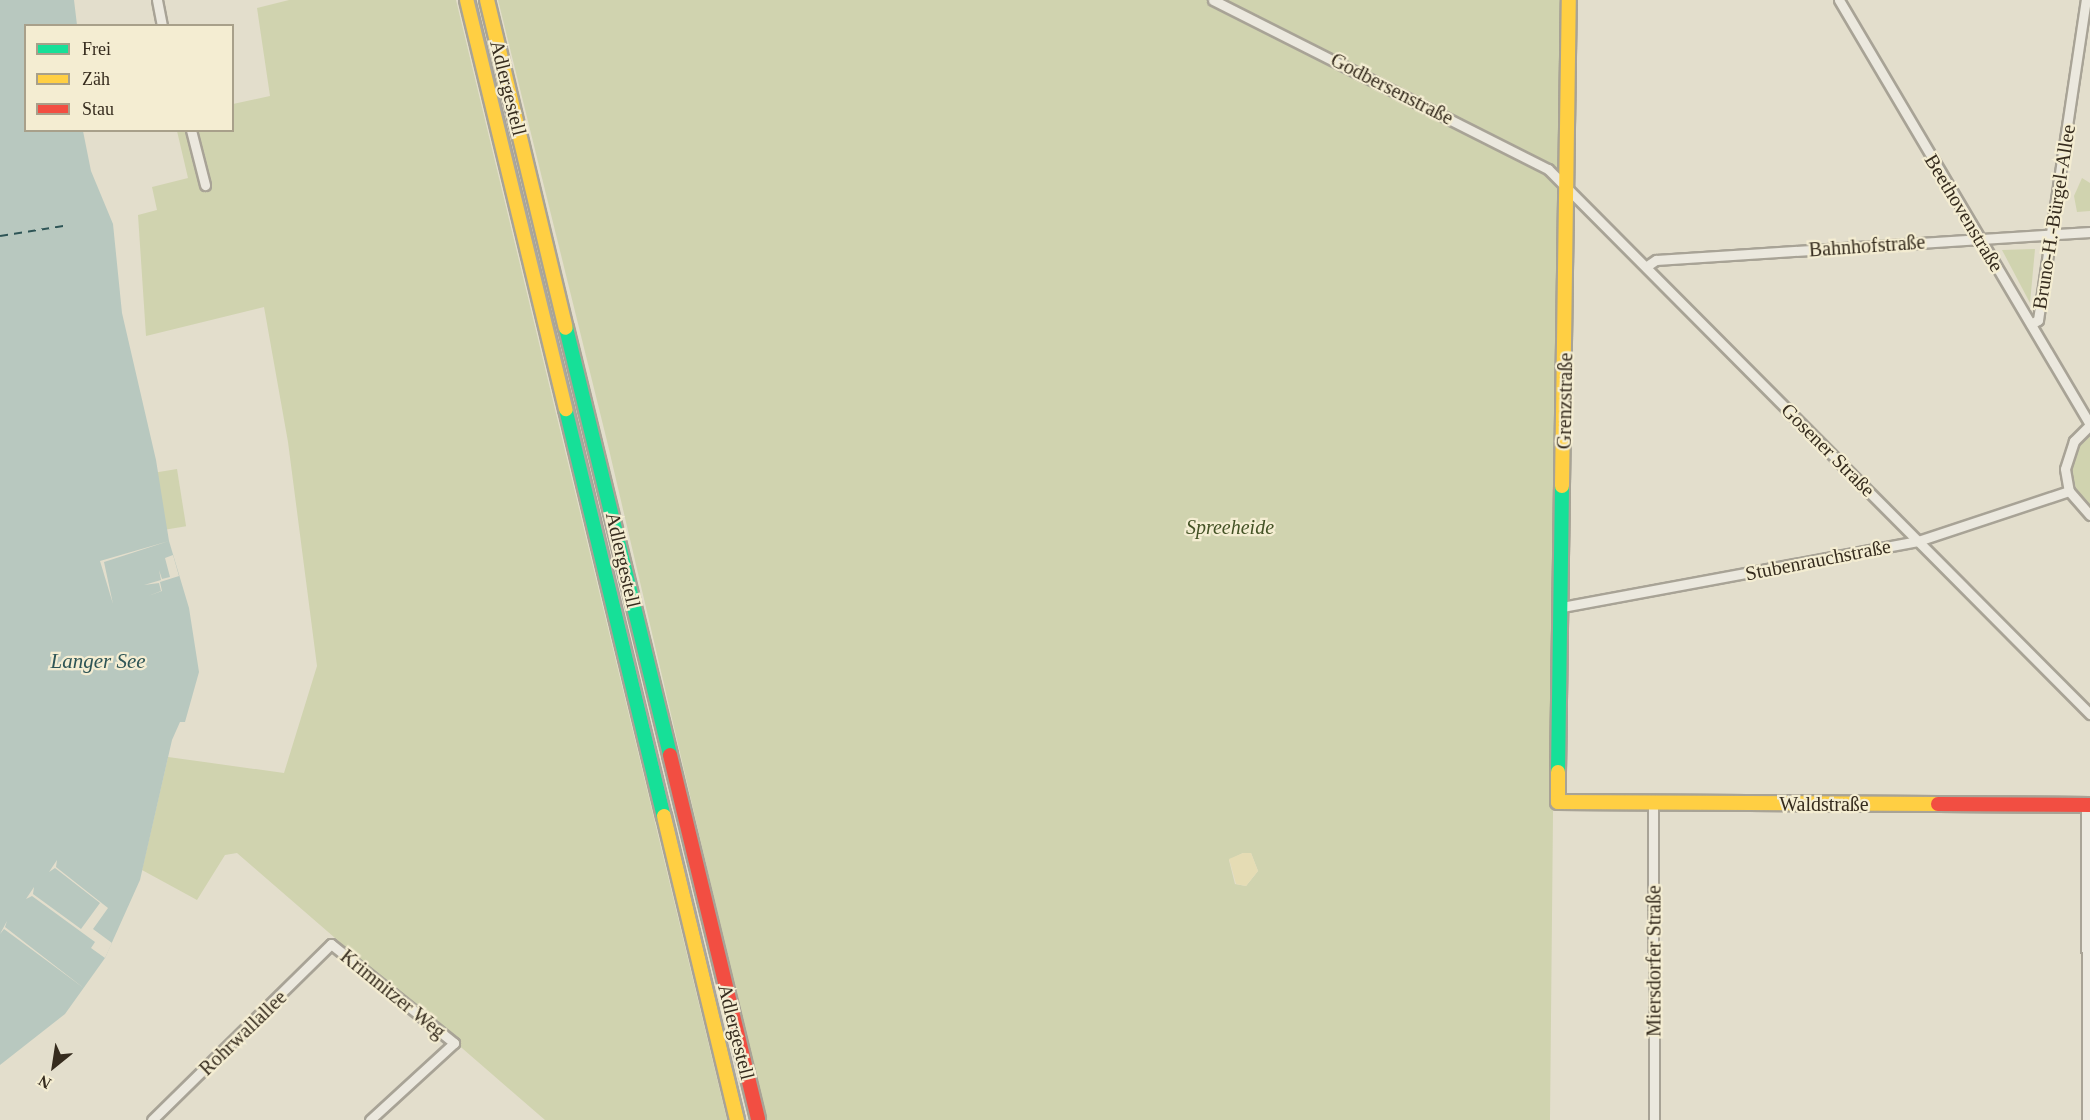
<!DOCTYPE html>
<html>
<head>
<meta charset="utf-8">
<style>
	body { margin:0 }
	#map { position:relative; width:2090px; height:1120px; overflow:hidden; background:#e3decc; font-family:"Times New Roman",serif }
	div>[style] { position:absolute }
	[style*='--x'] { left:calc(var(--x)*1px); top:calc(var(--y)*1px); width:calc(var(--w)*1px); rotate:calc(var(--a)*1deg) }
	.green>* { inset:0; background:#d0d3af; transform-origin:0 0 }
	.sand>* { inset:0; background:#e5dcb4 }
	.water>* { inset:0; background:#b8c8bf }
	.pier>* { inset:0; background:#e3decc }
	.ferry>* { height:1.5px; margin-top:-0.75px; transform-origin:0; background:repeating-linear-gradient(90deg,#2e5556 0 8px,transparent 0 14px) }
	.roads { filter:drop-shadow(2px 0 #a8a396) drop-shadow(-2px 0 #a8a396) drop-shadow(0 2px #a8a396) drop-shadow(0 -2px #a8a396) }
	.street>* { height:9px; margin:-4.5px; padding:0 4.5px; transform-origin:4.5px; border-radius:4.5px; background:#ebe8de }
	.fast>* { height:14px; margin:-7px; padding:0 7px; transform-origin:7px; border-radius:7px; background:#16e098 }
	.slow>* { height:14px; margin:-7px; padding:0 7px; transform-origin:7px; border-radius:7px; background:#ffcf43 }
	.jam>* { height:14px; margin:-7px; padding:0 7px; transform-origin:7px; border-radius:7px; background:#f24e42 }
	.tram>* { height:1.5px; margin:-0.75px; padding:0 0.75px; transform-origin:0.75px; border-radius:0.75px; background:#aaa79e }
	span { translate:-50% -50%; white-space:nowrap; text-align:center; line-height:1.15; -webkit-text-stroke:4.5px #f4edd2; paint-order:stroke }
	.street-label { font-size:20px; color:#362c1e }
	.park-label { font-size:20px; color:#435225; font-style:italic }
	.water-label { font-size:21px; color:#2e5556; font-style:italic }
	.legend { position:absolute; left:24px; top:24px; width:210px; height:108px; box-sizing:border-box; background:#f4edd2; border:2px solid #a8a08a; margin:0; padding:8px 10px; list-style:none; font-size:18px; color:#362c1e }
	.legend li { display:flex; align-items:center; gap:12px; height:30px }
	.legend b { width:30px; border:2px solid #a8a08a }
	.north { position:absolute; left:24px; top:1036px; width:60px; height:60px; -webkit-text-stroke:4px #f4edd2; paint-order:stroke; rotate:210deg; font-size:16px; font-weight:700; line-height:24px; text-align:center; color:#362c1e }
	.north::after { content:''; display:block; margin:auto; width:21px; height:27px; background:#362c1e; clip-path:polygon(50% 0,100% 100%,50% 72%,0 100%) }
</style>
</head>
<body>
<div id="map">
	<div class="green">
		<div style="clip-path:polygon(289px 0,456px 0,727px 1120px,545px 1120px,237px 853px,225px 855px,197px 900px,142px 870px,168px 757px,284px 773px,317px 666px,288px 442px,264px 307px,146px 336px,138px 215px,157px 210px,152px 187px,188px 178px,177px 131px,232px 130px,233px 104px,270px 96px,257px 8px)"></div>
		<div style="clip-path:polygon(evenodd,498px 0,1561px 0,1550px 1120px,766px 1120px,607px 441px,498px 0,1243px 853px,1251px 853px,1258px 871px,1246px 886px,1235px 884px,1229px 860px,1243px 853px)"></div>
		<div style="clip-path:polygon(2082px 178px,2090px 183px,2090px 211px,2077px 212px,2074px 196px)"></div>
		<div style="clip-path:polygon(2035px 249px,2030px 303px,2002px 250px)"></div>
		<div style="clip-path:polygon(2090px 433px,2090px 509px,2078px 496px,2071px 469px,2073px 455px)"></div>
		<div style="left:177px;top:469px;width:58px;height:20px;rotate:81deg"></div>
	</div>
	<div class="sand">
		<div style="clip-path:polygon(1243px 853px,1251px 853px,1258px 871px,1246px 886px,1236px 884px,1229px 859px)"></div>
	</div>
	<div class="water">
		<div style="clip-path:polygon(0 0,74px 0,77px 25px,26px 26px,26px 130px,83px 131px,91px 171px,113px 224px,122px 313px,156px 460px,169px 541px,189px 608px,199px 672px,185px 722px,180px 722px,172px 740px,140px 880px,105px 958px,65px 1014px,0 1065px)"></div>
	</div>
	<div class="pier">
		<div style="clip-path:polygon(169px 541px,104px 562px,113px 604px,100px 561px)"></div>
		<div style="clip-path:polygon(173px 555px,179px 576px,160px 582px,162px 591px,148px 596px,161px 591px,159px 583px,144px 585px,161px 580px,159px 570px,162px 579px,170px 577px,165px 558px)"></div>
		<div style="clip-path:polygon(57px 860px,56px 867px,108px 908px,93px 929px,112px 943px,105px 958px,91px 948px,95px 942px,32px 896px,26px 899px,34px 887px,33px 894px,81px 929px,100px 903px,55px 868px,49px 872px)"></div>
		<div style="clip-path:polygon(7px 921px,5px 927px,85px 989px,4px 929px,0 934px)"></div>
	</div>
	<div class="ferry">
		<div style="--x:0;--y:236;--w:64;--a:-9"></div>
	</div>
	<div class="roads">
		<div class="street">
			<div style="--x:157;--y:0;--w:26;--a:79"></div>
			<div style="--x:1213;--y:0;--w:375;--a:26.8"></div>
			<div style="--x:1548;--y:169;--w:769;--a:45.16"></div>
			<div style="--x:1839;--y:0;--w:494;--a:59.4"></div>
			<div style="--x:191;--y:130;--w:57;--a:75.7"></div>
			<div style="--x:1647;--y:266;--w:11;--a:-34"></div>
			<div style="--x:1656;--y:260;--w:435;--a:-3.7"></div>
			<div style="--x:2031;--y:324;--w:8;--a:-30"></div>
			<div style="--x:2038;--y:320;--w:324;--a:-81.5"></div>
			<div style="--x:2090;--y:425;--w:23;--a:135"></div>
			<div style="--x:2074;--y:441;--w:29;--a:108"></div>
			<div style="--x:2065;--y:469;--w:22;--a:80"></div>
			<div style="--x:2069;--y:491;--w:32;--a:49"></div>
			<div style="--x:1562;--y:607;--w:362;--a:-10.5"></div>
			<div style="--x:1918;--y:541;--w:159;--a:-18.3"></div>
			<div style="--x:1653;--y:803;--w:317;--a:89.8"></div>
			<div style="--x:2086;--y:805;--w:315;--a:89.8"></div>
			<div style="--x:152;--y:1120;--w:251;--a:-44.5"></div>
			<div style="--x:331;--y:944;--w:158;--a:38.8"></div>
			<div style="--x:454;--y:1043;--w:114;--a:137.5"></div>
		</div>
		<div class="fast">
			<div style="--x:566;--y:328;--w:439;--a:76.3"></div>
			<div style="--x:566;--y:409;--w:419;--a:76.5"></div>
			<div style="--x:1558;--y:772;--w:286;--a:-89.2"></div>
		</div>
		<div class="slow">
			<div style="--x:467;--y:0;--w:421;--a:76.4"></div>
			<div style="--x:487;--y:0;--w:337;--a:76.5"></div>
			<div style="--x:1562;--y:486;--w:486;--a:-89.2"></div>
			<div style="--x:1558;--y:772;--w:30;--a:90"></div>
			<div style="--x:1558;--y:802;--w:380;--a:0.3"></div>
			<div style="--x:664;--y:816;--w:313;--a:76.5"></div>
		</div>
		<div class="jam">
			<div style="--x:670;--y:755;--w:375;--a:76.4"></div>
			<div style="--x:1938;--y:804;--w:152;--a:0.4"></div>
		</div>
	</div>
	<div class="tram">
		<div style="--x:475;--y:0;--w:1152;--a:76.4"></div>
	</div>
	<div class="street-label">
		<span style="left:508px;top:88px;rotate:76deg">Adlergestell</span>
		<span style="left:1392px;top:89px;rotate:27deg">Godbersenstraße</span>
		<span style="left:1964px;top:213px;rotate:59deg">Beethovenstraße</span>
		<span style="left:2054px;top:217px;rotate:-81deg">Bruno-H.-Bürgel-Allee</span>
		<span style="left:1867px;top:246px;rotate:-4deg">Bahnhofstraße</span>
		<span style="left:1565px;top:401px;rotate:-89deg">Grenzstraße</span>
		<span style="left:1828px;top:450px;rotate:45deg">Gosener Straße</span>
		<span style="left:623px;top:560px;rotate:77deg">Adlergestell</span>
		<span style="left:1818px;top:560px;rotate:-11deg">Stubenrauchstraße</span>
		<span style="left:1824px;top:804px">Waldstraße</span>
		<span style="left:1654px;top:961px;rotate:-90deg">Miersdorfer Straße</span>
		<span style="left:393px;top:994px;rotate:39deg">Krimnitzer Weg</span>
		<span style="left:736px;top:1032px;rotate:76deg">Adlergestell</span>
		<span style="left:243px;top:1033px;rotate:-44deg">Rohrwallallee</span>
	</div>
	<div class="park-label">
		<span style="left:1230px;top:527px">Spreeheide</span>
	</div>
	<div class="water-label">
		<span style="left:98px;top:661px">Langer See</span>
	</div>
	<ul class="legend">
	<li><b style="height:8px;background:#16e098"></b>Frei</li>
	<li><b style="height:8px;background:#ffcf43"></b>Zäh</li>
	<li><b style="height:8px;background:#f24e42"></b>Stau</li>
	</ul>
	<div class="north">N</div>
</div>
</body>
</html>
